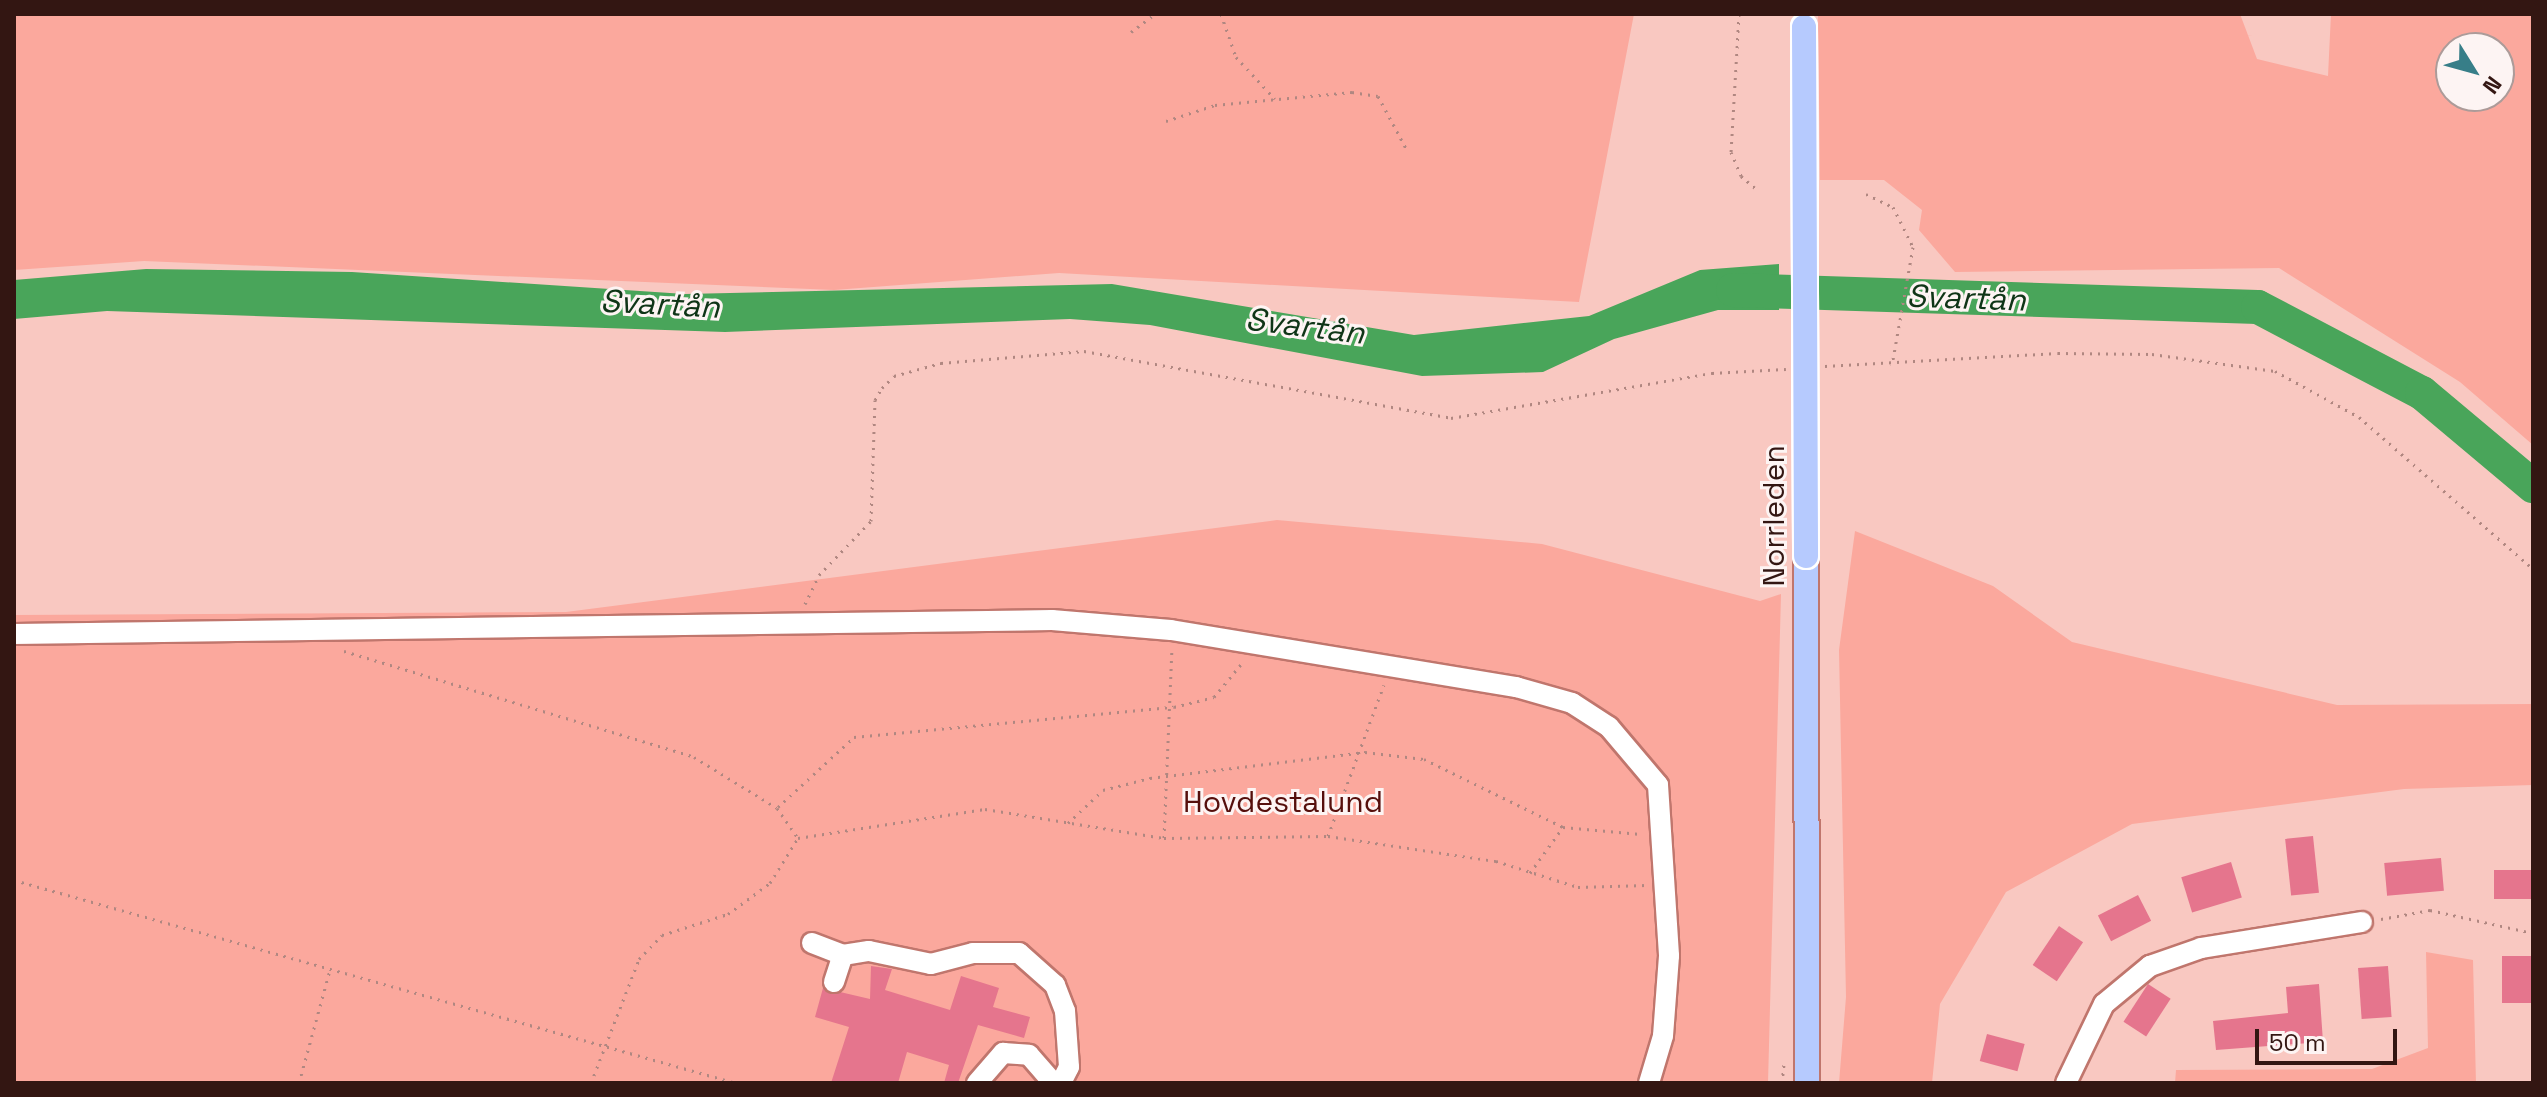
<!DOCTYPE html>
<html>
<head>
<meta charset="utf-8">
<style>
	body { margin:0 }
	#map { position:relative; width:2547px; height:1097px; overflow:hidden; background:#f9c8c1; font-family:"Space Grotesk",sans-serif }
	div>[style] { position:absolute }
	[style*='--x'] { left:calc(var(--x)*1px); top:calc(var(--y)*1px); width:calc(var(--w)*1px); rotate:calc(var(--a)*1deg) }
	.green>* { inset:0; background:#fba89d }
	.water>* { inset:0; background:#49a55a }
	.river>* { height:34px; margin:-17px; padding:0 17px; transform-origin:17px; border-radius:17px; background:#49a55a }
	.building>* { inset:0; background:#e5758d; transform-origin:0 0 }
	.path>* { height:3px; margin-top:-1.5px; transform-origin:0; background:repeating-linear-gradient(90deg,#b08781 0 2px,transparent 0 8px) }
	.roads { filter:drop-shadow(2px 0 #c0766d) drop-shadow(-2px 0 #c0766d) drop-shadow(0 2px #c0766d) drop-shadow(0 -2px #c0766d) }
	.minor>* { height:20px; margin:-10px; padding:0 10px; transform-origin:10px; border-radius:10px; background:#fff }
	.major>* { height:24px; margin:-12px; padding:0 12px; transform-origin:12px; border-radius:12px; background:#b6cafe }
	.bridges { filter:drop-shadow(2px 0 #fff) drop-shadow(-2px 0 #fff) drop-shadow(0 2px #fff) drop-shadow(0 -2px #fff) }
	.major-bridge>* { height:24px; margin:-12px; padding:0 12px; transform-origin:12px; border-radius:12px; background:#b6cafe }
	span { translate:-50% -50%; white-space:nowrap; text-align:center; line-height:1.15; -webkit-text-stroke:6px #fdf4f3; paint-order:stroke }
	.street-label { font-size:30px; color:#331612 }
	.park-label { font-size:30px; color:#560f0c }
	.water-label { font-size:32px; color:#0f3517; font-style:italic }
	.frame { position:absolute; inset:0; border:16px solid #331612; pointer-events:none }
	.north { position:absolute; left:2435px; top:32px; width:80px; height:80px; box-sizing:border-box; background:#fdf4f3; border:2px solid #ac9b99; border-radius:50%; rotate:127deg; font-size:22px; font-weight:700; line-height:32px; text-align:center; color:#331612 }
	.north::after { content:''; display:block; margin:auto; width:28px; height:36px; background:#377e88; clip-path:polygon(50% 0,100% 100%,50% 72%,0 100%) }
	.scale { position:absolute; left:2255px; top:1029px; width:142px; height:36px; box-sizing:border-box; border:4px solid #331612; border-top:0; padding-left:10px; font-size:24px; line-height:28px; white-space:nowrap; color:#331612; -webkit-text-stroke:6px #fdf4f3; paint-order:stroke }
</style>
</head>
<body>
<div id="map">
	<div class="green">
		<div style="clip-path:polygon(14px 14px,1634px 14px,1579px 302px,1059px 273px,834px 290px,144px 261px,14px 270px)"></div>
		<div style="clip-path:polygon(evenodd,1818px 14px,2240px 14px,2257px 59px,2328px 76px,2331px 14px,2533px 14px,2533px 445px,2460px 382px,2279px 268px,1955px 272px,1919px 230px,1922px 210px,1884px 180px,1820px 180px,1818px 14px,2499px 48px,2499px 96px,2451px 96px,2451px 48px,2499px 48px)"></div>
		<div style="clip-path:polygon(1277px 520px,1542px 544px,1760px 601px,1781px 594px,1768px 1083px,14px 1083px,14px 615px,566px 612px)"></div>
		<div style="clip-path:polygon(1855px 531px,1993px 586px,2072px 642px,2337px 705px,2533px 704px,2533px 785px,2404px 789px,2132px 824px,2006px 892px,1940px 1004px,1932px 1083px,1839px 1083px,1846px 997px,1839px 650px)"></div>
		<div style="clip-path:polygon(2426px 952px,2473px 960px,2476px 1083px,2175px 1083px,2176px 1070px,2372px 1069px,2428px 1048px)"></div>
	</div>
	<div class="water">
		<div style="clip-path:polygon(1779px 264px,1779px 310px,1718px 310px,1614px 339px,1543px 372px,1422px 376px,1150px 325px,1070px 319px,725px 332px,107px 311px,14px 319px,14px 280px,146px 269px,352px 272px,685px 294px,1112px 284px,1414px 335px,1589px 316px,1700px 270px)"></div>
	</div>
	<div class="river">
		<div style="--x:1733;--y:290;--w:525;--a:1.85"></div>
		<div style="--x:2258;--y:307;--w:185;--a:27.7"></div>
		<div style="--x:2422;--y:393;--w:145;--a:40"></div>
	</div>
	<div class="building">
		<div style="left:2313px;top:836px;width:57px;height:28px;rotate:84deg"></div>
		<div style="left:2441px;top:858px;width:33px;height:57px;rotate:85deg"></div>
		<div style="left:2231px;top:862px;width:37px;height:52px;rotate:73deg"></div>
		<div style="left:2533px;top:870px;width:29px;height:39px;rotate:90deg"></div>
		<div style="left:2138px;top:895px;width:29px;height:45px;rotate:63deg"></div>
		<div style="left:2059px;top:926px;width:29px;height:47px;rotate:34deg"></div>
		<div style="left:2533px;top:956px;width:47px;height:31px;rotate:90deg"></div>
		<div style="clip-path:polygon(871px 966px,892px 969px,885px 990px,950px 1010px,961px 976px,999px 988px,993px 1007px,1030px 1017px,1024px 1038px,978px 1025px,958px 1083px,944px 1083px,949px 1065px,907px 1052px,898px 1083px,831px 1083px,849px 1027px,815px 1017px,823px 988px,870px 999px)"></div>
		<div style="left:2388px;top:966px;width:51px;height:30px;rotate:86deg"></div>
		<div style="left:2148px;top:984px;width:27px;height:45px;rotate:33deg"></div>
		<div style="clip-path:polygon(2319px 984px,2323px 1042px,2216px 1050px,2213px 1021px,2288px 1013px,2286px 987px)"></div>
		<div style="left:1987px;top:1034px;width:39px;height:28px;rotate:15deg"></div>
	</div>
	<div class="path">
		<div style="--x:1221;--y:14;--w:46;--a:70.8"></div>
		<div style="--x:1236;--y:57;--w:57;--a:47.1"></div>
		<div style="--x:1739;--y:14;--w:138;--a:93.3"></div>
		<div style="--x:1731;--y:152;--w:26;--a:67"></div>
		<div style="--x:1741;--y:176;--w:23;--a:40"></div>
		<div style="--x:1131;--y:32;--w:30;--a:-37"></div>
		<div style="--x:1166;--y:121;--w:52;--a:-18.1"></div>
		<div style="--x:1215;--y:105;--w:138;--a:-5.4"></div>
		<div style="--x:1352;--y:92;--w:26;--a:9"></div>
		<div style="--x:1378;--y:96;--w:61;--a:61.8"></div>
		<div style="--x:1866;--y:194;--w:30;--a:26"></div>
		<div style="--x:1893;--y:207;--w:45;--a:63.4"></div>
		<div style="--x:1913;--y:247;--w:120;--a:100.1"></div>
		<div style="--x:1825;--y:366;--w:233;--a:-3.2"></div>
		<div style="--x:2058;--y:353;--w:94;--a:0.6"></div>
		<div style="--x:2152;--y:354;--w:124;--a:7.9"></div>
		<div style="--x:2275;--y:371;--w:96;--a:28.7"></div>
		<div style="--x:2359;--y:417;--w:231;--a:41.1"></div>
		<div style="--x:805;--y:604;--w:32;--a:-64"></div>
		<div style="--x:819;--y:575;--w:75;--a:-46.1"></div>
		<div style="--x:871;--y:521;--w:121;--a:-88.1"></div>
		<div style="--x:875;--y:400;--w:14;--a:-60"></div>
		<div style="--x:882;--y:388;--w:17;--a:-45"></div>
		<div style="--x:894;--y:376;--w:49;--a:-15.5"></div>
		<div style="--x:941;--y:363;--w:144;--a:-4.8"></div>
		<div style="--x:1084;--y:351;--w:373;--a:10.3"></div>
		<div style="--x:1451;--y:418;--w:265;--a:-9.8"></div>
		<div style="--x:1712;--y:373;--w:74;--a:-3.1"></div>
		<div style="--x:344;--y:651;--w:366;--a:16.8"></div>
		<div style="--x:694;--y:757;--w:97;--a:31.6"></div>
		<div style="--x:777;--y:808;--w:37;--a:55"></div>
		<div style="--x:778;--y:807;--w:103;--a:-42.6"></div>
		<div style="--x:854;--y:737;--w:321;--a:-5.4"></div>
		<div style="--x:1174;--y:707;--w:41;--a:-14"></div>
		<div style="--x:1214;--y:697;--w:45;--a:-50.4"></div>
		<div style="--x:1068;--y:823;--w:48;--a:-43.3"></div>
		<div style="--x:1103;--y:790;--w:49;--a:-14.3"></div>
		<div style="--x:1150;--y:778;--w:217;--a:-6.9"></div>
		<div style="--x:1365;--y:752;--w:59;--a:6.8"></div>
		<div style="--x:1424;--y:759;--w:155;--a:26.1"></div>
		<div style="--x:1563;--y:827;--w:78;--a:5.1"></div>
		<div style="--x:1328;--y:836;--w:161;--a:-69.7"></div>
		<div style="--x:1164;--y:838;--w:188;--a:-87.6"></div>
		<div style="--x:1530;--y:873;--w:57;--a:-54.3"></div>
		<div style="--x:14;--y:880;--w:750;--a:15.7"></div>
		<div style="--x:2381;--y:919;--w:50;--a:-10.4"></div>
		<div style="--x:2430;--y:910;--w:106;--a:12.6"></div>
		<div style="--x:299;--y:1083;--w:117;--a:-74.7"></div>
		<div style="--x:591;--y:1083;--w:133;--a:-68.8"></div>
		<div style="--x:639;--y:959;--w:33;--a:-46"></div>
		<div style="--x:662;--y:935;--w:69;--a:-17.7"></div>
		<div style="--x:728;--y:914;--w:52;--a:-36.4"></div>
		<div style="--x:770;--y:883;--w:53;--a:-58.1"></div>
		<div style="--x:798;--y:838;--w:189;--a:-8.8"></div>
		<div style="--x:985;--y:809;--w:181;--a:9.2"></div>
		<div style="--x:1164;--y:838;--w:164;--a:-0.7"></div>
		<div style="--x:1328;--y:836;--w:170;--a:8.5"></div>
		<div style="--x:1496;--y:861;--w:86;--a:17.6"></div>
		<div style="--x:1578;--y:887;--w:69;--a:-1.7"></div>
		<div style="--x:1782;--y:1083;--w:20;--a:-84"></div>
	</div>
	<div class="roads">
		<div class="minor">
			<div style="--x:14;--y:634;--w:1038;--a:-0.77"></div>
			<div style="--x:1052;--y:620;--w:119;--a:4.8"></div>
			<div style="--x:1171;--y:630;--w:350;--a:9.4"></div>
			<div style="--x:1516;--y:687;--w:58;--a:15.9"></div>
			<div style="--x:1572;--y:703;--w:44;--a:33"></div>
			<div style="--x:1609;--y:727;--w:76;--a:49.8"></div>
			<div style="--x:1658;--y:785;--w:171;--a:86.3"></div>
			<div style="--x:1669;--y:956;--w:80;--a:94.3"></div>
			<div style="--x:1663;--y:1036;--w:49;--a:106.6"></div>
			<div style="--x:812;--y:943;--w:33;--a:21"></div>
			<div style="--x:843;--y:955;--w:26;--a:-9"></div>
			<div style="--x:869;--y:951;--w:63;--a:11.8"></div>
			<div style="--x:931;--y:964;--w:43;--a:-14.7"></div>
			<div style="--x:973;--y:953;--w:46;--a:0"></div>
			<div style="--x:1019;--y:953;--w:48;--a:41.6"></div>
			<div style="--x:1055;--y:985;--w:28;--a:69"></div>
			<div style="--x:1065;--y:1011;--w:56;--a:85.9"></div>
			<div style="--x:1069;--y:1067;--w:18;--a:117"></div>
			<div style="--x:834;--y:982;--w:28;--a:-72"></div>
			<div style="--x:977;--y:1083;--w:40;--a:-49"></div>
			<div style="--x:1003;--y:1053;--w:26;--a:4"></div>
			<div style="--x:1029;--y:1055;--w:37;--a:49"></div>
			<div style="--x:2066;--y:1083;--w:88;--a:-64.3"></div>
			<div style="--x:2104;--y:1004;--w:60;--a:-39.6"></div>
			<div style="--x:2150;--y:966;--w:54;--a:-19.4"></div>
			<div style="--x:2201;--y:948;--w:163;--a:-9.2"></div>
		</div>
		<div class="major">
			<div style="--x:1806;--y:556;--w:527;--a:89.89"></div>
		</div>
	</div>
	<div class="bridges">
		<div class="major-bridge">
			<div style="--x:1804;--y:27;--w:529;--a:89.78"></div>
		</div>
	</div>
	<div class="street-label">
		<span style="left:1774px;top:516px;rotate:-90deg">Norrleden</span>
	</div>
	<div class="park-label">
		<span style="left:1283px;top:802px">Hovdestalund</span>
	</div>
	<div class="water-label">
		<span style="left:1966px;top:298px;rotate:2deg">Svartån</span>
		<span style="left:660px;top:304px;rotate:3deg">Svartån</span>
		<span style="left:1305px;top:326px;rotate:7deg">Svartån</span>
	</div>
	<div class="frame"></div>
	<div class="north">N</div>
	<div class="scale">50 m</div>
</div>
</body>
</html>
